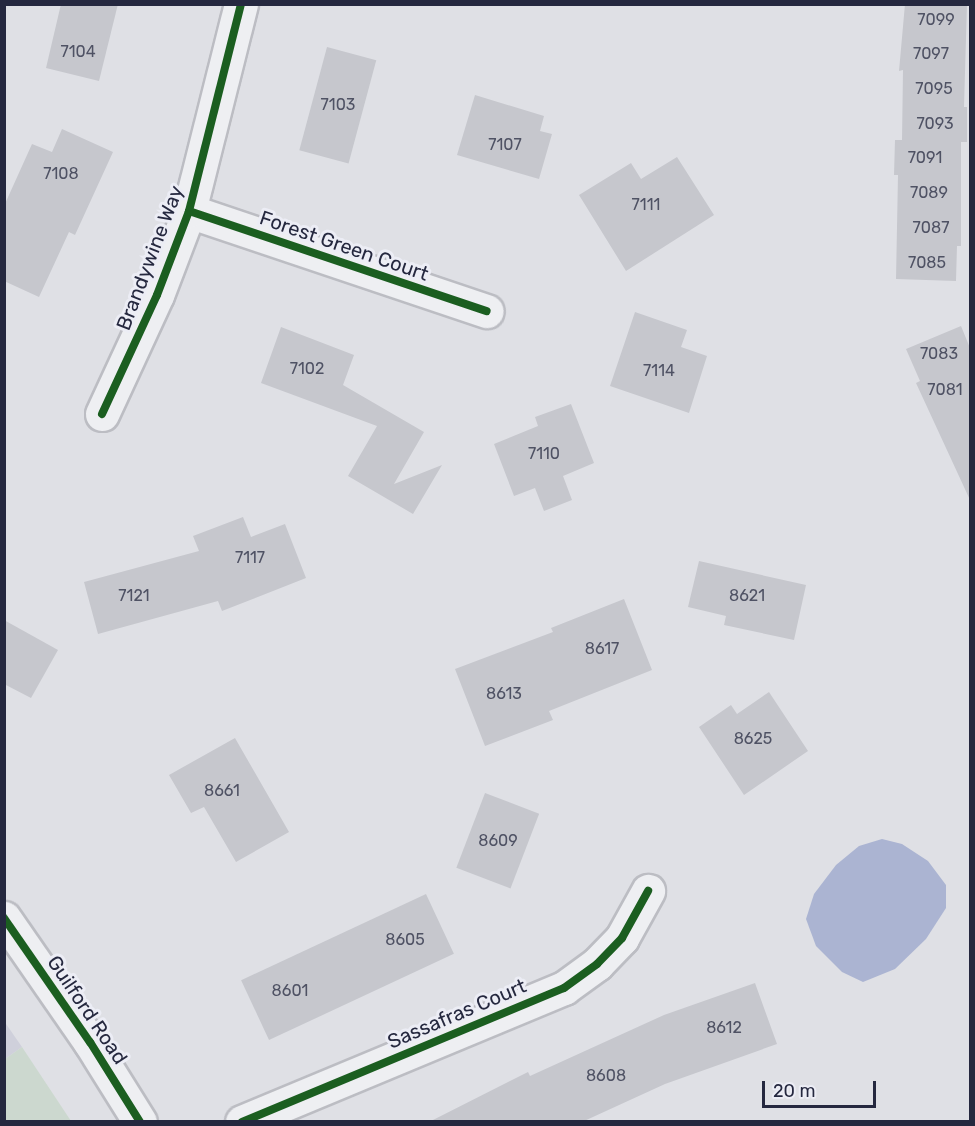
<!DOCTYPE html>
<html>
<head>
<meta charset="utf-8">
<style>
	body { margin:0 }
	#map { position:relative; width:975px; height:1126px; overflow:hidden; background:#dfe0e5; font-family:Rubik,sans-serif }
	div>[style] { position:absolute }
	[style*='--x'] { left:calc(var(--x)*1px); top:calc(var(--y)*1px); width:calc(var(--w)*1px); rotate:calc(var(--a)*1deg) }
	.built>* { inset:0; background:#cfd0db }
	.green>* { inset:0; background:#ccd8cf }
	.water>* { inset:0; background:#abb4d2 }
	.building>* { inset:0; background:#c6c7cd; transform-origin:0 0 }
	.roads { filter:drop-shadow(2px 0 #bcbdc3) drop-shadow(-2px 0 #bcbdc3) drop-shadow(0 2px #bcbdc3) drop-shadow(0 -2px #bcbdc3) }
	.minor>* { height:33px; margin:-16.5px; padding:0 16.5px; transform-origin:16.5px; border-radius:16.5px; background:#eeeff2 }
	.cycleway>* { height:8px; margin:-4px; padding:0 4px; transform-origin:4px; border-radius:4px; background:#1b5e20 }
	span { translate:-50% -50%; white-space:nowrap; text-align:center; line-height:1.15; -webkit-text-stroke:6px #ecedf5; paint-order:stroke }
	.number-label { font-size:16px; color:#4f5264 }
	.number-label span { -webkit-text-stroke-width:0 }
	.street-label { font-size:20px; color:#25283f }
	.frame { position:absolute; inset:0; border:6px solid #25283f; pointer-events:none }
	.scale { position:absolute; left:762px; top:1081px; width:114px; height:27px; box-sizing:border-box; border:3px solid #25283f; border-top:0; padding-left:8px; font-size:18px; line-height:21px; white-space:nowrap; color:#25283f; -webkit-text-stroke:4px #ecedf5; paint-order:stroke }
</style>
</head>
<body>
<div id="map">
	<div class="built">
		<div style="clip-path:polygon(4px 1021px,22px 1047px,5px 1059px,4px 1059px)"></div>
	</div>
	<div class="green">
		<div style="clip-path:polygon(22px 1047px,71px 1121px,5px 1121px,5px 1059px)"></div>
	</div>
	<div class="water">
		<div style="clip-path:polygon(882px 839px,902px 844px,928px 861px,946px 885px,946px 908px,926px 939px,895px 969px,863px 982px,842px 972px,816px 946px,806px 919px,814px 894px,836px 865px,859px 846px)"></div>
	</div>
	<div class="building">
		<div style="clip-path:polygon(61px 4px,118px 4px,99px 81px,46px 68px)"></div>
		<div style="clip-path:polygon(905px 4px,967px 4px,964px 107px,967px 107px,967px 142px,961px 142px,961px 246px,957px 246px,956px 281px,896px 279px,898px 175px,894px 175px,895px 140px,902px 140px,903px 70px,899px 71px)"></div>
		<div style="left:327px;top:47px;width:51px;height:107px;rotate:15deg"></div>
		<div style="clip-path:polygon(475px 95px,544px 116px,540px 131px,552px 134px,539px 179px,457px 155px)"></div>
		<div style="clip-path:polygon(62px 129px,113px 152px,75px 235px,69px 232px,39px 297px,4px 281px,4px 206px,32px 144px,52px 152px)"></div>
		<div style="clip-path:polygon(677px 157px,714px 215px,626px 271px,579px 195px,631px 163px,641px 179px)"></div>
		<div style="clip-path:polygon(635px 312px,687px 330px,681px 347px,707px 356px,689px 413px,610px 386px)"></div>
		<div style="clip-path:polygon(961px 326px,970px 348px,970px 500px,916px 383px,920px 381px,906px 349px)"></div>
		<div style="clip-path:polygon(281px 327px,354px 355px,343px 385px,424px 432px,394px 484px,442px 465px,413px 514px,348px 476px,377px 426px,261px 383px)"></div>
		<div style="clip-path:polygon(571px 404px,594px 463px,563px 476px,572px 500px,544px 511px,535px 488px,514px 496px,494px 444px,538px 426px,535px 417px)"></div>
		<div style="clip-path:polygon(243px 517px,251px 537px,285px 524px,306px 578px,222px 611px,218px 601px,98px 634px,84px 582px,199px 551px,193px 536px)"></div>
		<div style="clip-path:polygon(699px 561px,806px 585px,794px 640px,724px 625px,726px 616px,688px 607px)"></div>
		<div style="clip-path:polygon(624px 599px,652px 670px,549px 711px,553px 720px,485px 746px,455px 669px,553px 632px,551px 628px)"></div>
		<div style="clip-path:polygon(4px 620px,58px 650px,31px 698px,4px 684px)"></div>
		<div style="clip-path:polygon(769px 692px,808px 751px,744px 795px,699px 727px,731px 705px,737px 714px)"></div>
		<div style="clip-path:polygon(235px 738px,289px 832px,236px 862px,204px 807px,191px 813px,169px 775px)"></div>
		<div style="left:485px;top:793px;width:58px;height:80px;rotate:21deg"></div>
		<div style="left:426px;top:894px;width:66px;height:204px;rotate:65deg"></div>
		<div style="clip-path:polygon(755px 983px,777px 1044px,665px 1084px,582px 1122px,429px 1122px,528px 1072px,530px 1076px,664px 1015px)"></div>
	</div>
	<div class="roads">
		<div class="minor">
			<div style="--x:189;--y:211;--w:314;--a:18.6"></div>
			<div style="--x:102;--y:414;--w:131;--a:-65.2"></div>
			<div style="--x:157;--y:295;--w:90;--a:-69.1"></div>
			<div style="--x:189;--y:211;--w:213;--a:-75.9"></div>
			<div style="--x:4;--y:918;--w:151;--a:55.3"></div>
			<div style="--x:90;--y:1042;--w:94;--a:58"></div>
			<div style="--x:242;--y:1122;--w:349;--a:-22.6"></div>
			<div style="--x:564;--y:988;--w:41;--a:-36"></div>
			<div style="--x:597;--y:964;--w:36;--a:-46"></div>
			<div style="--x:622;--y:938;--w:54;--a:-61"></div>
		</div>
	</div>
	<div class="cycleway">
		<div style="--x:189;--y:211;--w:314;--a:18.6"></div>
		<div style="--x:102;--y:414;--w:131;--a:-65.2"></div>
		<div style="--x:157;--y:295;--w:90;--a:-69.1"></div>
		<div style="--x:189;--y:211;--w:213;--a:-75.9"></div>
		<div style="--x:4;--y:918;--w:151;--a:55.3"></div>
		<div style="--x:90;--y:1042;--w:94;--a:58"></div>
		<div style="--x:242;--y:1122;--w:349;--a:-22.6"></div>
		<div style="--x:564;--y:988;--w:41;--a:-36"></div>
		<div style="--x:597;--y:964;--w:36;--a:-46"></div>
		<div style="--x:622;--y:938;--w:54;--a:-61"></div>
	</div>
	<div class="number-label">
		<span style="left:936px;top:20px">7099</span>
		<span style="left:78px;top:52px">7104</span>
		<span style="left:931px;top:54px">7097</span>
		<span style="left:934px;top:89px">7095</span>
		<span style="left:338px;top:105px">7103</span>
		<span style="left:935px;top:124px">7093</span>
		<span style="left:505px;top:145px">7107</span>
		<span style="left:925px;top:158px">7091</span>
		<span style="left:61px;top:174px">7108</span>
		<span style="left:929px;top:193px">7089</span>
		<span style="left:646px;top:205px">7111</span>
		<span style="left:931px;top:228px">7087</span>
		<span style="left:927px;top:263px">7085</span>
		<span style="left:939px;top:354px">7083</span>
		<span style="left:307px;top:369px">7102</span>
		<span style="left:659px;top:371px">7114</span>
		<span style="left:945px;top:390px">7081</span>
		<span style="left:544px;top:454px">7110</span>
		<span style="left:250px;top:558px">7117</span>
		<span style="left:134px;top:596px">7121</span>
		<span style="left:747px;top:596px">8621</span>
		<span style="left:602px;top:649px">8617</span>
		<span style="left:504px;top:694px">8613</span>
		<span style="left:753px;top:739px">8625</span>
		<span style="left:222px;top:791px">8661</span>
		<span style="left:498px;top:841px">8609</span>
		<span style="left:405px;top:940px">8605</span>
		<span style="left:290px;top:991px">8601</span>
		<span style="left:724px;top:1028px">8612</span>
		<span style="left:606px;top:1076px">8608</span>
	</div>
	<div class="street-label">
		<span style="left:344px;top:246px;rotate:19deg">Forest Green Court</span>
		<span style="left:150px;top:258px;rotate:-69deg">Brandywine Way</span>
		<span style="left:87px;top:1010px;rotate:56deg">Guilford Road</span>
		<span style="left:457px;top:1014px;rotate:-23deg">Sassafras Court</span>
	</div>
	<div class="frame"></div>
	<div class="scale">20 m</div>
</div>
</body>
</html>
